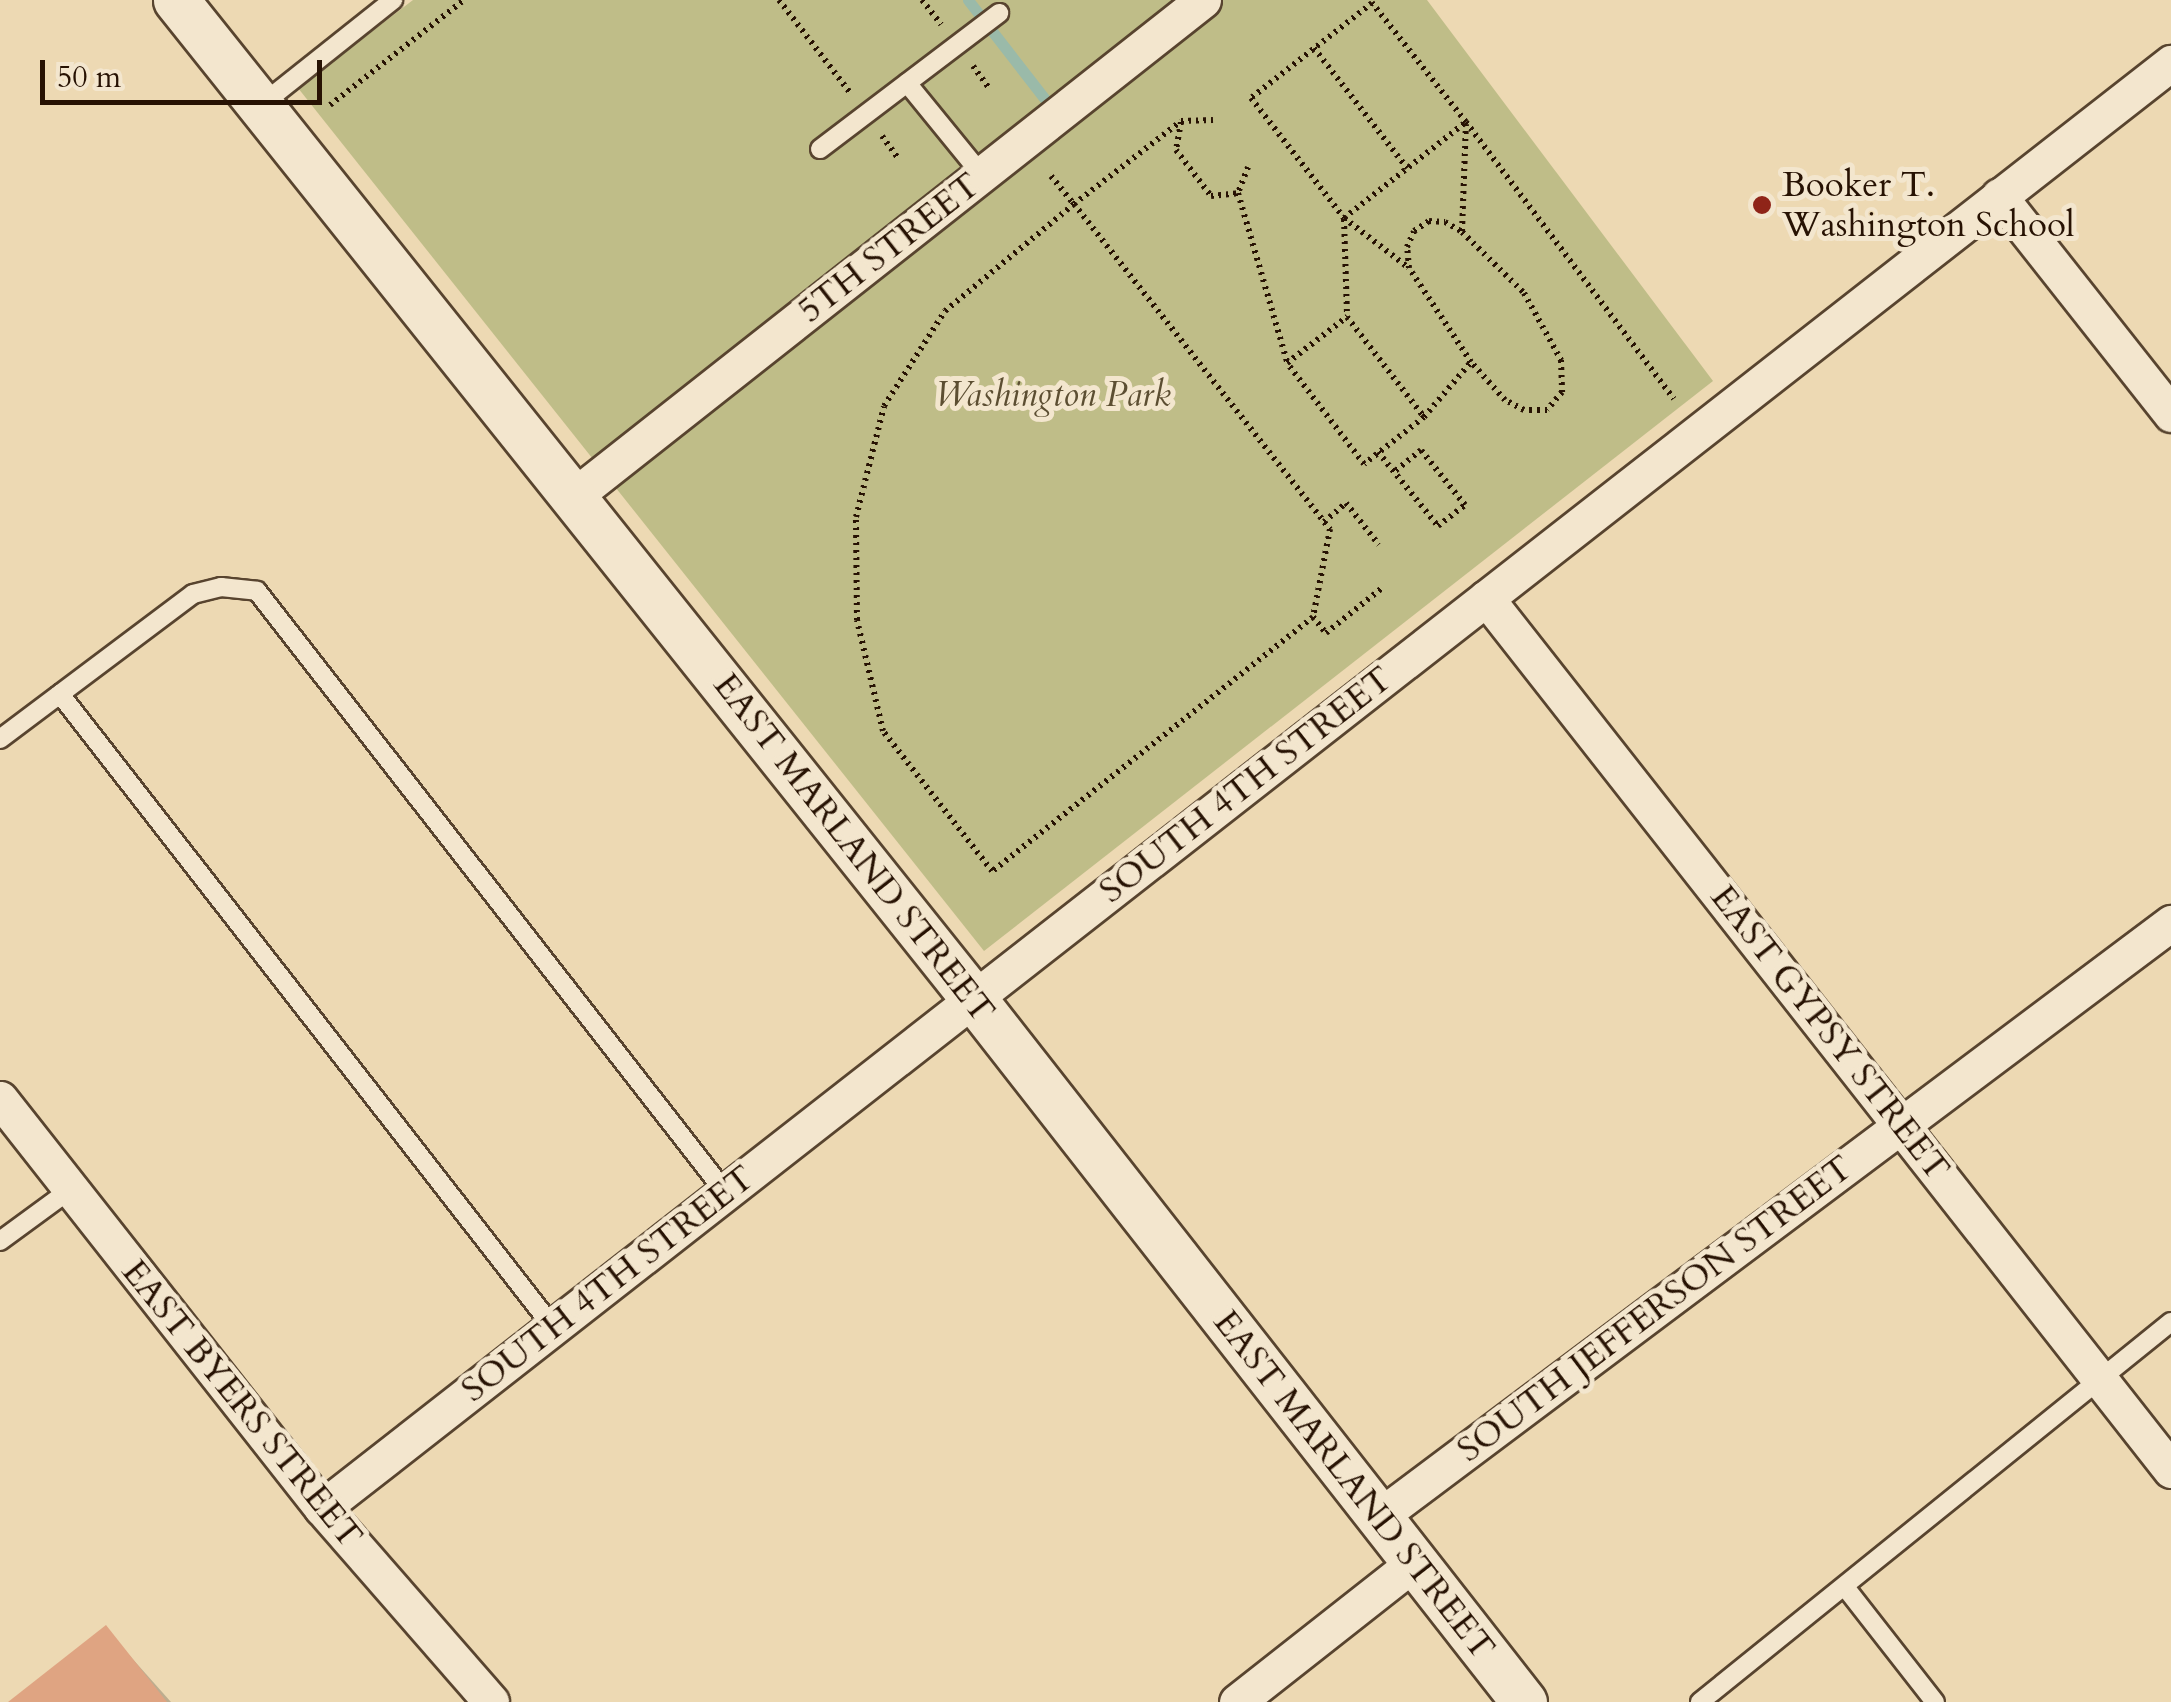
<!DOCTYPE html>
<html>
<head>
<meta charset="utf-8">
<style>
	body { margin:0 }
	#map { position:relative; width:2171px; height:1702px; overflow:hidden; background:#edd9b3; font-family:Cardo,serif }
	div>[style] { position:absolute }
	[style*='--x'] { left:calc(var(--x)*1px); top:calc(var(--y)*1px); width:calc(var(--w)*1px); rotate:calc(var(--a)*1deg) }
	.green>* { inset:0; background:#bfbd88 }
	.shadow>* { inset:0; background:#0003 }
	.stream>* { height:11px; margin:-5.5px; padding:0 5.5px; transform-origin:5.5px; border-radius:5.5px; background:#9abaa9 }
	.building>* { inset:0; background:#dfa482 }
	.path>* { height:6px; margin-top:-3px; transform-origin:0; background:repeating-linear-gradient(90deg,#271203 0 2.5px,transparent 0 7.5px) }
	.roads { filter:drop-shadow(2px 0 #58442f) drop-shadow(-2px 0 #58442f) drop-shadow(0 2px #58442f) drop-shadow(0 -2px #58442f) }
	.service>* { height:18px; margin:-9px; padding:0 9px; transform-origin:9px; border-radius:9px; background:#f3e6ce }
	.minor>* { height:35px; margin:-17.5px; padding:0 17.5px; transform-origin:17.5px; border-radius:17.5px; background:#f3e6ce }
	.tertiary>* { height:45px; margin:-22.5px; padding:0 22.5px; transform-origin:22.5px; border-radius:22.5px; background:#f3e6ce }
	.dots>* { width:28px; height:28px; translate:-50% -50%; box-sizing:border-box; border:5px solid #f3e6ce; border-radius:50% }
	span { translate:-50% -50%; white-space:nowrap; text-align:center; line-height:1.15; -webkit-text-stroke:10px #f3e6ce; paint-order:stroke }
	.poi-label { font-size:35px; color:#271203 }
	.left { translate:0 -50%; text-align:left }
	.street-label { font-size:35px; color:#271203 }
	.park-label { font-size:35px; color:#5c4e32; font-style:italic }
	.scale { position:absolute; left:40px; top:60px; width:282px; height:45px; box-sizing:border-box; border:5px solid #271203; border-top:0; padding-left:12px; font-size:30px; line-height:35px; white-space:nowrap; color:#271203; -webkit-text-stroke:8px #f3e6ce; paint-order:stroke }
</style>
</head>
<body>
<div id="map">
	<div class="green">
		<div style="clip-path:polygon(413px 0,1427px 0,1713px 381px,984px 951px,298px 88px)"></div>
	</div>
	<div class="shadow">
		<div style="clip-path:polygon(105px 1628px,171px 1702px,12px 1702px)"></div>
	</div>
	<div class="stream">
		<div style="--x:968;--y:0;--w:142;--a:52.2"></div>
	</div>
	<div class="building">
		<div style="clip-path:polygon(106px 1625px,167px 1702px,8px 1702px)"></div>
	</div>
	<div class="path">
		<div style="--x:779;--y:0;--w:118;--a:52.5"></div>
		<div style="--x:922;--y:0;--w:31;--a:52"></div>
		<div style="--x:1314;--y:48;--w:152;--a:52.2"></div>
		<div style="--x:973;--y:66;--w:29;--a:54"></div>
		<div style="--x:330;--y:105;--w:170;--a:-38.1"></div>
		<div style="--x:1181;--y:122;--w:28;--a:100"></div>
		<div style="--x:1176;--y:150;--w:58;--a:52.7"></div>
		<div style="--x:1211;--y:196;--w:27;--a:-6"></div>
		<div style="--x:1466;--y:122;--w:346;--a:53.1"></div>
		<div style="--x:882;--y:136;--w:29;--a:54"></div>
		<div style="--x:1248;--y:167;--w:28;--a:111"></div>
		<div style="--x:1238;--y:193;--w:176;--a:73.8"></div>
		<div style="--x:1051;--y:176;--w:36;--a:51"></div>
		<div style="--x:1074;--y:204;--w:135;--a:-37.8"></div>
		<div style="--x:1181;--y:121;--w:32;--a:-2"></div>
		<div style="--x:1074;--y:204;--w:414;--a:51.8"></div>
		<div style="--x:1330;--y:529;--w:90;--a:100.9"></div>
		<div style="--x:1313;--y:617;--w:409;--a:141.6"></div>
		<div style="--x:992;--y:871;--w:177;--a:-127.9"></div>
		<div style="--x:883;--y:731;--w:114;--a:-103.2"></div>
		<div style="--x:857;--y:620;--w:103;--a:-90.6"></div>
		<div style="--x:856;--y:517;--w:114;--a:-75.8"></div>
		<div style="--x:884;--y:406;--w:113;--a:-57.3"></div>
		<div style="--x:945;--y:311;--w:168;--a:-39.7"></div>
		<div style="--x:1344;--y:218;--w:155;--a:-38.2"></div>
		<div style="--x:1466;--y:122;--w:152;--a:-128.3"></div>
		<div style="--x:1372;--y:3;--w:154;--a:141.9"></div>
		<div style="--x:1251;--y:98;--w:152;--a:52.2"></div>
		<div style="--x:1344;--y:218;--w:82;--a:37.6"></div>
		<div style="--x:1344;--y:219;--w:98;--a:88.2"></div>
		<div style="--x:1429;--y:221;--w:16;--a:4"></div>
		<div style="--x:1445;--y:222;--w:20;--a:30"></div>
		<div style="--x:1462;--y:232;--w:87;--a:44.5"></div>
		<div style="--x:1524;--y:293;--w:77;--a:61.1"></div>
		<div style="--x:1561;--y:360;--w:32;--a:88"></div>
		<div style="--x:1562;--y:392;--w:23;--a:130"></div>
		<div style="--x:1547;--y:410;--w:23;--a:180"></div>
		<div style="--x:1524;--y:410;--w:21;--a:-152"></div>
		<div style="--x:1505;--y:400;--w:51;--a:-131.8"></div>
		<div style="--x:1471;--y:362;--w:113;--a:-123.4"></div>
		<div style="--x:1409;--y:268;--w:21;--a:-95"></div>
		<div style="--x:1407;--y:247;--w:17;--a:-66"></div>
		<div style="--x:1414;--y:231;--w:18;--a:-34"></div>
		<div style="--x:1462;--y:231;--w:107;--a:-87.9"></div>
		<div style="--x:1347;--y:317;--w:126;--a:52.4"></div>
		<div style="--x:1424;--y:417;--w:76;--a:141.9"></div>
		<div style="--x:1364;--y:464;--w:127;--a:-127.3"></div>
		<div style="--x:1287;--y:363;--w:76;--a:-37.5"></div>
		<div style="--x:1424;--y:417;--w:72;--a:-49.5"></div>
		<div style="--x:1378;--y:452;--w:95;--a:51"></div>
		<div style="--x:1438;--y:526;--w:34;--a:-38"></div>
		<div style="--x:1465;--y:505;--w:70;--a:-128.7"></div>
		<div style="--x:1421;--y:450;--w:33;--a:141"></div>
		<div style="--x:1324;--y:522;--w:29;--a:-41"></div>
		<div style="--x:1346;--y:503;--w:53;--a:51.8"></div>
		<div style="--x:1313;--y:617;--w:21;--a:51"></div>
		<div style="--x:1326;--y:633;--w:72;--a:-38.8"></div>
	</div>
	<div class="roads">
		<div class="service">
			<div style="--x:907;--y:83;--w:119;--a:50.8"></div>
			<div style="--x:261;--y:105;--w:169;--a:-38.5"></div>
			<div style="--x:820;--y:149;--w:225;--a:-37.2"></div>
			<div style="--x:60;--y:694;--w:802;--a:52.09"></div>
			<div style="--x:0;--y:739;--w:241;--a:-36.9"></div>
			<div style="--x:193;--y:594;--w:29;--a:-14"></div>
			<div style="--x:221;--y:587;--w:36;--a:6"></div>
			<div style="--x:257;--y:591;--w:762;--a:52.09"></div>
			<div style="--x:0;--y:1241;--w:88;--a:-36.2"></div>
			<div style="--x:1845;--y:1587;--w:146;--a:52"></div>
			<div style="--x:1700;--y:1702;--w:605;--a:-38.9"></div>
		</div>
		<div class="minor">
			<div style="--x:1999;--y:196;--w:278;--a:51.7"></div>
			<div style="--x:574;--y:496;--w:801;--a:-38.26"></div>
			<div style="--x:1486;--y:598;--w:1109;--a:51.85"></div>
			<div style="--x:0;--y:1099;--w:521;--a:51.79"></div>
			<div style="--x:322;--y:1508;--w:257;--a:48.9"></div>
			<div style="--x:322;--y:1508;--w:2347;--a:-38.01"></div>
			<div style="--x:1380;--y:1516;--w:989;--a:-36.86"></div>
			<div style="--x:1237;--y:1702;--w:228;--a:-38.2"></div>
		</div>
		<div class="tertiary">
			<div style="--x:176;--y:0;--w:1277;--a:51.39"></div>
			<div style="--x:973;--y:998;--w:894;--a:51.95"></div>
		</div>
	</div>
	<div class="dots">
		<div style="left:1762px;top:205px;background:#8f2418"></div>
	</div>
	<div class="poi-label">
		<span class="left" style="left:1782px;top:205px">Booker T.<br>Washington School</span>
	</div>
	<div class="street-label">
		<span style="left:889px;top:248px;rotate:-38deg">5TH STREET</span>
		<span style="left:1246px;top:785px;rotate:-38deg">SOUTH 4TH STREET</span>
		<span style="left:854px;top:848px;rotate:52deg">EAST MARLAND STREET</span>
		<span style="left:1830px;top:1033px;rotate:52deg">EAST GYPSY STREET</span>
		<span style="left:608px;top:1284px;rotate:-38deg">SOUTH 4TH STREET</span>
		<span style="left:1655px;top:1309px;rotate:-37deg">SOUTH JEFFERSON STREET</span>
		<span style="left:242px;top:1404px;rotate:51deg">EAST BYERS STREET</span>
		<span style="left:1354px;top:1485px;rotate:52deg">EAST MARLAND STREET</span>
	</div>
	<div class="park-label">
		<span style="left:1053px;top:395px">Washington Park</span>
	</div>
	<div class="scale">50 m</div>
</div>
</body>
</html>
